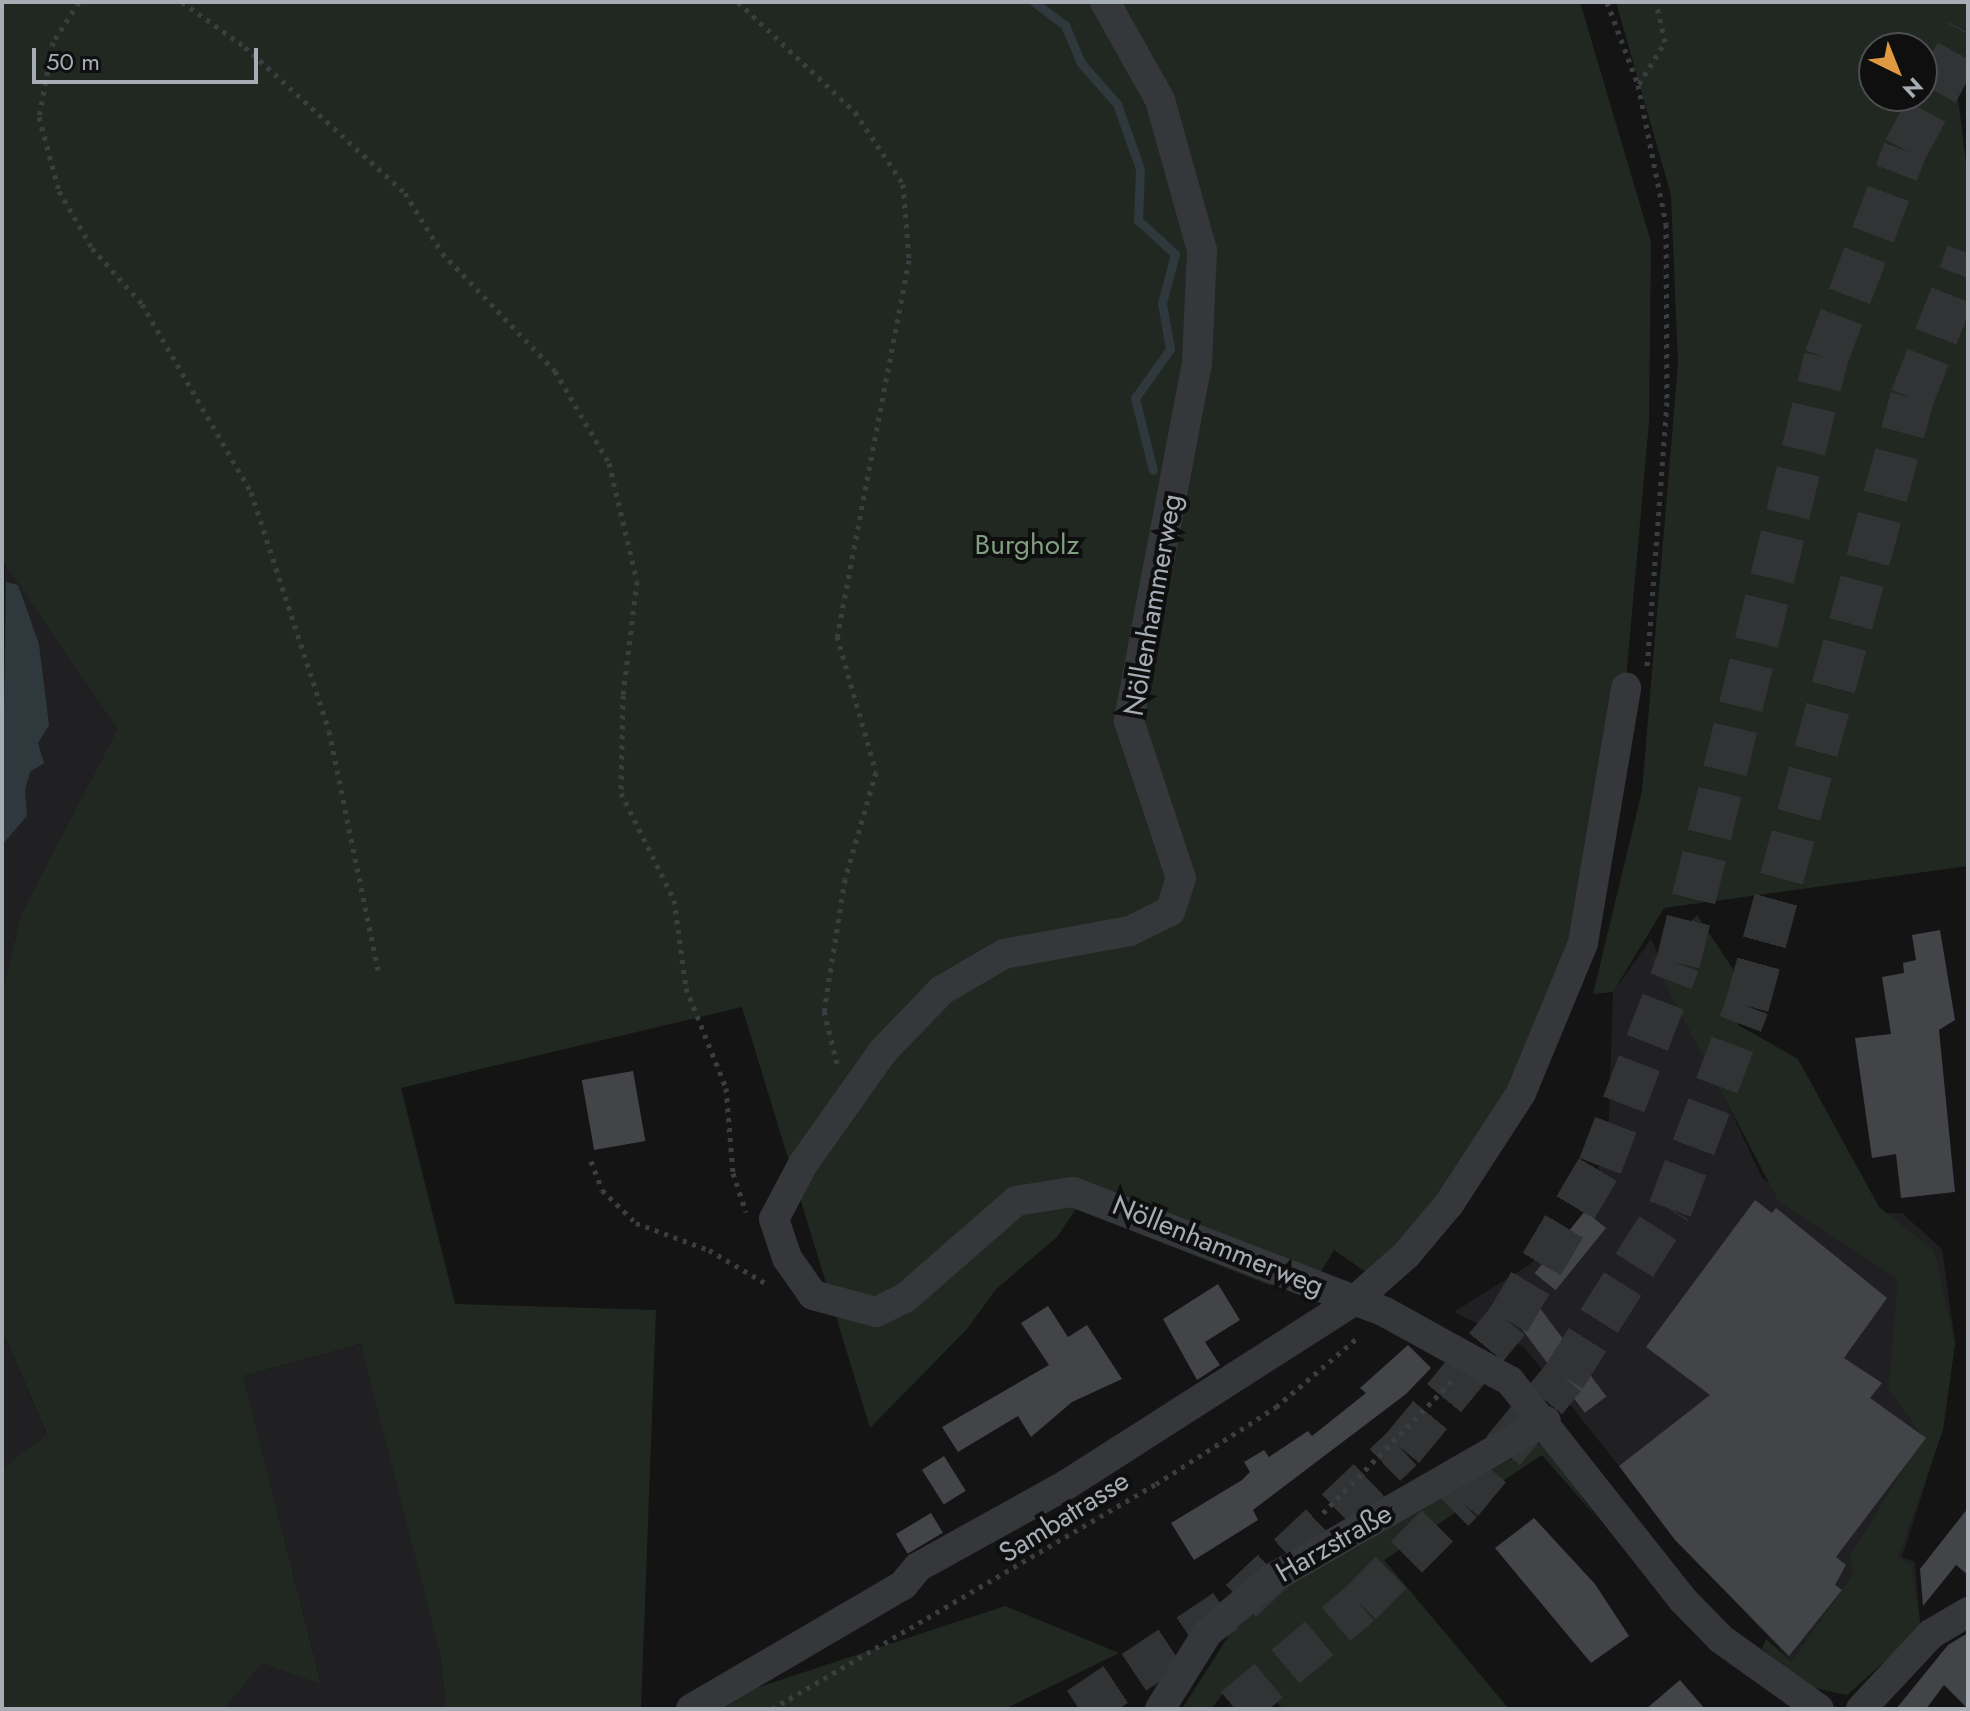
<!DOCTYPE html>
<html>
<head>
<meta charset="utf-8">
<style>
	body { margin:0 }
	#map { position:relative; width:1970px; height:1711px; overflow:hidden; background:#141415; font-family:Jost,sans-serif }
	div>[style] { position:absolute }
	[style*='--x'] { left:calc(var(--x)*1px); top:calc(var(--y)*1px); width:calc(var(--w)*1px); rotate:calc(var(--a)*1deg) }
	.built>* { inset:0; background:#202022 }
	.green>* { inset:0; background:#212821 }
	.water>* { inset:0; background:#2e383d }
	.stream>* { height:9px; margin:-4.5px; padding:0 4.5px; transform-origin:4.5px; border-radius:4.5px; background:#2e383d }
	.building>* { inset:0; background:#434448; transform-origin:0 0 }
	.highway-tunnel>* { height:44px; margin-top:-22px; transform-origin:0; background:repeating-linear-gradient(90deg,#313335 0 44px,transparent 0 66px) }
	.path>* { height:5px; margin-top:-2.5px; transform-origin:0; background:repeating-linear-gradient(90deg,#3b3e41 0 4px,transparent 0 10px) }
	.minor>* { height:30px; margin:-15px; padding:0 15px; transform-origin:15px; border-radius:15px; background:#35373a }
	span { translate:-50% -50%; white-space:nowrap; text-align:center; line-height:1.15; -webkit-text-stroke:8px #0f0f10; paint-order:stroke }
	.park-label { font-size:28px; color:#819e80 }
	.street-label { font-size:28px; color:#a7adb5 }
	.frame { position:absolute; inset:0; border:4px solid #a7adb5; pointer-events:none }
	.north { position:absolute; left:1858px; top:32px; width:80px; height:80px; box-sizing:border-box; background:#0f0f10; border:2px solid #4c4e52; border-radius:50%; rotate:137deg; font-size:22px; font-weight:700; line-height:32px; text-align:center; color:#a7adb5 }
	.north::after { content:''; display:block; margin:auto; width:28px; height:36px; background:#e09941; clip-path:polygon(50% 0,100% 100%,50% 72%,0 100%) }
	.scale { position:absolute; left:32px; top:48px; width:226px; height:36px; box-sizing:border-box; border:4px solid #a7adb5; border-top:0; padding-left:10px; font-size:24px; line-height:28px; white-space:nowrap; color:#a7adb5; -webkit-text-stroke:6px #0f0f10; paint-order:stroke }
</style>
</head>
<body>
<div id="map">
	<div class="built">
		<div style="clip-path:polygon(5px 557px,119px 729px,21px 914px,2px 994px)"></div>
		<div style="clip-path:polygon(1651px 939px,1762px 1178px,1814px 1213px,1902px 1213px,1942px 1249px,1955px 1342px,1943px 1428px,1902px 1557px,1915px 1562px,1920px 1622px,1899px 1620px,1799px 1670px,1675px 1536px,1524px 1347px,1454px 1312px,1529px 1265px,1589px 1212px,1609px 1118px,1613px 992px)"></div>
		<div style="clip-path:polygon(2px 1329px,47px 1436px,2px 1468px)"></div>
		<div style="clip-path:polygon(362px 1344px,440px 1654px,446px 1709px,224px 1709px,262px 1662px,321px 1683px,243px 1376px)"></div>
	</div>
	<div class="green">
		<div style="clip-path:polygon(2px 2px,1580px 2px,1651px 242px,1649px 422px,1626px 680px,1565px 959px,1495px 1127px,1373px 1277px,1334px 1250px,1317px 1278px,1269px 1285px,1076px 1209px,1057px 1237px,996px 1289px,967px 1329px,870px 1428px,742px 1007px,401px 1088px,455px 1304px,656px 1310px,641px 1709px,446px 1709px,440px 1654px,361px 1344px,243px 1376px,321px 1684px,262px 1663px,224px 1709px,2px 1709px,2px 1468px,47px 1435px,2px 1329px,2px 994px,21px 914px,118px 729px,2px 560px)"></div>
		<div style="clip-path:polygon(evenodd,1616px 2px,1968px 2px,1968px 69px,1957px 90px,1968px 179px,1968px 866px,1664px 908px,1613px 992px,1593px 994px,1642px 791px,1678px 364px,1671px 195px,1616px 2px,1874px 48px,1922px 48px,1922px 96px,1874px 96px,1874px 48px)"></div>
		<div style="clip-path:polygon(1697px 915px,1733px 969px,1738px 1025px,1798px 1059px,1879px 1207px,1934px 1251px,1955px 1344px,1943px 1430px,1898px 1557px,1911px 1565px,1921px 1629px,1847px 1695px,1810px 1687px,1762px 1649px,1766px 1639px,1792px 1662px,1853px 1574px,1850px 1556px,1923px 1437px,1889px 1389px,1898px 1279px,1778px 1200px,1652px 959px)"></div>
		<div style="clip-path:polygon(1542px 1442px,1597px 1518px,1542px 1455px,1384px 1560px,1509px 1709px,1284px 1709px,1252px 1680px,1230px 1685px,1211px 1709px,1182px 1709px,1237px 1623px,1267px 1594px)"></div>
		<div style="clip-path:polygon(1005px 1606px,1119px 1653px,1005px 1709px,692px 1709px)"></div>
	</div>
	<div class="water">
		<div style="clip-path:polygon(6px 582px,18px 585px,39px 644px,49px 725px,38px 743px,44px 763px,30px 772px,25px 790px,27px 816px,2px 845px)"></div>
	</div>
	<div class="stream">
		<div style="--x:1034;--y:2;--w:39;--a:37"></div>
		<div style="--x:1065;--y:25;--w:41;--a:67.2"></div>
		<div style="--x:1081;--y:63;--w:55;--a:48.7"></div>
		<div style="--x:1117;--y:104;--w:69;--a:70.5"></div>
		<div style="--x:1140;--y:169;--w:51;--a:92.2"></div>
		<div style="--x:1138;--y:220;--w:50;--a:42.6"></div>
		<div style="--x:1175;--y:254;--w:51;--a:104.9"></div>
		<div style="--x:1162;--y:303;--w:47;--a:80.1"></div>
		<div style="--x:1170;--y:349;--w:60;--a:125.5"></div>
		<div style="--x:1135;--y:398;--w:74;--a:76"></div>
	</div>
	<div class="building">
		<div style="clip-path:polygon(1940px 930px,1955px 1020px,1939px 1030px,1955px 1192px,1901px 1198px,1896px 1154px,1872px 1158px,1855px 1038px,1891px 1034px,1882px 977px,1904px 973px,1903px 963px,1916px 960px,1912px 935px)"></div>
		<div style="left:633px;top:1071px;width:71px;height:52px;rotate:80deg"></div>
		<div style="clip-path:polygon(1755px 1200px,1772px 1213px,1776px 1208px,1887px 1298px,1844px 1358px,1882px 1383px,1870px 1398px,1926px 1438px,1836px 1557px,1846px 1565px,1835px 1585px,1842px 1590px,1789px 1656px,1675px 1540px,1619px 1466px,1710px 1395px,1646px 1347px)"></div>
		<div style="left:1585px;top:1211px;width:27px;height:80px;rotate:39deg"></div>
		<div style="clip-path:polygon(1218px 1284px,1240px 1320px,1205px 1342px,1220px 1365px,1197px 1380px,1163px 1319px)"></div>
		<div style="left:1536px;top:1303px;width:117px;height:27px;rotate:53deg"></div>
		<div style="clip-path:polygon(1048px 1306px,1068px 1337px,1087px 1325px,1122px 1379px,1072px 1402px,1031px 1437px,1018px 1416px,958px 1452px,942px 1427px,1049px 1365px,1021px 1323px)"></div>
		<div style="clip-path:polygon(1408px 1345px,1431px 1368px,1406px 1394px,1253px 1510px,1258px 1520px,1194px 1560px,1171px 1523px,1242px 1480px,1250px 1472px,1244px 1462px,1264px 1450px,1269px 1457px,1308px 1431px,1312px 1436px,1366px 1393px,1360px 1388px)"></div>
		<div style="left:944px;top:1456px;width:41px;height:26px;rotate:58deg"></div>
		<div style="clip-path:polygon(1968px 1508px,1968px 1575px,1956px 1565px,1923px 1606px,1920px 1569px)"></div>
		<div style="left:931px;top:1513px;width:23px;height:41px;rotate:59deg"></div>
		<div style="clip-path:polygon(1534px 1518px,1595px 1584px,1629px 1636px,1591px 1663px,1495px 1548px)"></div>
		<div style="clip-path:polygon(1968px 1633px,1968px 1709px,1944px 1685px,1926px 1709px,1896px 1709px,1948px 1645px)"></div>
		<div style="clip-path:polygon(1680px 1680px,1705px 1709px,1646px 1709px)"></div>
	</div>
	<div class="highway-tunnel">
		<div style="--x:1079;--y:1709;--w:195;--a:-33.7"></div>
		<div style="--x:1241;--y:1601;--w:221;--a:-43.4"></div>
		<div style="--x:1402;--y:1449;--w:166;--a:-50.4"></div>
		<div style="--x:1508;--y:1321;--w:180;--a:-59.3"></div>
		<div style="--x:1600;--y:1166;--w:217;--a:-69"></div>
		<div style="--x:1678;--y:963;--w:623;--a:-76.25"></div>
		<div style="--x:1826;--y:358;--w:222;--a:-69.2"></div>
		<div style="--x:1905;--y:150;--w:133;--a:-61.7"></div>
		<div style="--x:1235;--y:1709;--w:163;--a:-40"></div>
		<div style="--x:1360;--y:1604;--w:144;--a:-45.3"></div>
		<div style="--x:1461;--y:1502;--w:162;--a:-50.5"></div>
		<div style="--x:1564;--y:1377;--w:199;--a:-57.8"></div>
		<div style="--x:1670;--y:1209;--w:217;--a:-69.2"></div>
		<div style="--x:1747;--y:1006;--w:630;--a:-74.82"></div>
		<div style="--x:1912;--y:398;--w:155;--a:-68.7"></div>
	</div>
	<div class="path">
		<div style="--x:79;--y:2;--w:48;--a:123"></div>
		<div style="--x:53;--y:42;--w:76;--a:100.6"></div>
		<div style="--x:39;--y:117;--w:77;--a:74.9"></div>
		<div style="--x:59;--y:191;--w:66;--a:59.9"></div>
		<div style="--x:92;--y:248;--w:75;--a:48.2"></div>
		<div style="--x:142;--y:304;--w:217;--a:59.9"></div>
		<div style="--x:251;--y:492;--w:251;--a:71.9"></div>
		<div style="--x:329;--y:731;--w:249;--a:78.4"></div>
		<div style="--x:182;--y:2;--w:77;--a:35.5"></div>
		<div style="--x:245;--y:47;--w:217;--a:42.4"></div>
		<div style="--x:405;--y:193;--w:70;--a:58.3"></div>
		<div style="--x:442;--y:253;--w:163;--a:46.2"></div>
		<div style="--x:555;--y:371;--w:107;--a:59.6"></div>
		<div style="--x:609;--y:463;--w:121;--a:76.7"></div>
		<div style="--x:637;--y:581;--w:115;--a:97"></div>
		<div style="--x:623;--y:695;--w:98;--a:91.2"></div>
		<div style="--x:621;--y:793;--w:119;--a:63.6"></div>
		<div style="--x:674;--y:900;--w:89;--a:82.2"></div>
		<div style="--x:686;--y:988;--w:108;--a:68.2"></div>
		<div style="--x:726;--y:1088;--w:85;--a:85.3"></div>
		<div style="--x:733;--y:1173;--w:41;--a:71.6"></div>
		<div style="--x:738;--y:2;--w:161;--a:43.2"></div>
		<div style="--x:855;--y:112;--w:87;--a:56.3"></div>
		<div style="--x:903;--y:184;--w:76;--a:85.5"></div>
		<div style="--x:909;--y:260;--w:383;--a:100.8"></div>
		<div style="--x:837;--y:636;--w:141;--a:74"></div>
		<div style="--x:876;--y:772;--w:111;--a:106.2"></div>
		<div style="--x:845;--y:879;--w:134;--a:99"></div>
		<div style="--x:824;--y:1011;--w:54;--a:76"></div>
		<div style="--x:1607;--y:2;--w:89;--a:69.5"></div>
		<div style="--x:1638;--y:85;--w:142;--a:78.6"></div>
		<div style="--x:1666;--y:224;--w:178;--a:89.7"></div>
		<div style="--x:1667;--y:402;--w:267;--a:94.3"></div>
		<div style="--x:1639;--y:84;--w:49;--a:-58.2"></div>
		<div style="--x:1665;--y:42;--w:41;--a:-102.7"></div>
		<div style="--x:591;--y:1161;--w:31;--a:69"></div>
		<div style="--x:602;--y:1190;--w:47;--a:44.1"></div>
		<div style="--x:636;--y:1223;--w:78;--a:20.3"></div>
		<div style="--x:709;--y:1250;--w:67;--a:30.4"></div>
		<div style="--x:1323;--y:1513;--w:186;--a:-45.7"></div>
		<div style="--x:772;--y:1709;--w:445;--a:-30.4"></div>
		<div style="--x:1156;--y:1484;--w:143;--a:-32.7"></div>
		<div style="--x:1276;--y:1407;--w:106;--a:-40.4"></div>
	</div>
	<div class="minor">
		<div style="--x:1105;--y:2;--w:112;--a:60.7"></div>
		<div style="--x:1160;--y:100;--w:156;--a:74.4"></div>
		<div style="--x:1202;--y:250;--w:113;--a:92.5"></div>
		<div style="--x:1197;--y:363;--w:364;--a:100.8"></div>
		<div style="--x:1129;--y:721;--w:165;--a:71.7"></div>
		<div style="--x:1181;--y:878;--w:35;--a:108"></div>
		<div style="--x:1170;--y:911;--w:45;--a:153.4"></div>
		<div style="--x:1130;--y:931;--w:128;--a:169.7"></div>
		<div style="--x:1004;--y:954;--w:72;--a:149.9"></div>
		<div style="--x:942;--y:990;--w:85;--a:134"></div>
		<div style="--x:883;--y:1051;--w:138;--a:125.3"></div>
		<div style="--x:803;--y:1164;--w:62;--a:117.8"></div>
		<div style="--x:774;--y:1219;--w:41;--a:71.6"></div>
		<div style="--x:787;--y:1258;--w:45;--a:54.9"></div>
		<div style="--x:813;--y:1295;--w:65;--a:15.1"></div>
		<div style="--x:876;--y:1312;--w:32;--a:-26"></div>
		<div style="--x:905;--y:1298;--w:147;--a:-41.1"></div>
		<div style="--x:1016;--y:1201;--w:58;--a:-9"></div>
		<div style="--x:1073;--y:1192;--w:334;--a:21"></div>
		<div style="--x:1385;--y:1312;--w:143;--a:28.9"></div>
		<div style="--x:1510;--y:1381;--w:278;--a:51.7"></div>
		<div style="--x:1682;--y:1599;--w:56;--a:45.7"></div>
		<div style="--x:1721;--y:1639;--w:120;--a:35.5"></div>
		<div style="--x:691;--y:1709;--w:246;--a:-30.3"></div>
		<div style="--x:903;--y:1585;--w:23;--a:-50"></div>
		<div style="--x:918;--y:1567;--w:169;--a:-29"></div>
		<div style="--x:1066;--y:1485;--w:343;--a:-32.6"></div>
		<div style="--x:1355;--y:1300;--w:68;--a:-41.4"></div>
		<div style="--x:1406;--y:1255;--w:67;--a:-49.9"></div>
		<div style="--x:1449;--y:1204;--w:132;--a:-57"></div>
		<div style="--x:1521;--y:1093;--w:162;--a:-67.5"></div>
		<div style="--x:1583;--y:943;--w:259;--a:-80.4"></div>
		<div style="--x:1160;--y:1709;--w:91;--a:-58.1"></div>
		<div style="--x:1208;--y:1632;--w:82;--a:-40.1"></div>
		<div style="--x:1271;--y:1579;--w:317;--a:-29.9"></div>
		<div style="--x:1861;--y:1709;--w:103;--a:-47"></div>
		<div style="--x:1931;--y:1634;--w:43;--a:-30.7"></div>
	</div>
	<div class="park-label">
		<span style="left:1027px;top:545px">Burgholz</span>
	</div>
	<div class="street-label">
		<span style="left:1153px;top:605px;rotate:-80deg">Nöllenhammerweg</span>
		<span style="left:1218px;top:1246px;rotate:22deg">Nöllenhammerweg</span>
		<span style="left:1064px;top:1517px;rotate:-32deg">Sambatrasse</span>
		<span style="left:1334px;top:1543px;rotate:-30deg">Harzstraße</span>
	</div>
	<div class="frame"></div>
	<div class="north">N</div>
	<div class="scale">50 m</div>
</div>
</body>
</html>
